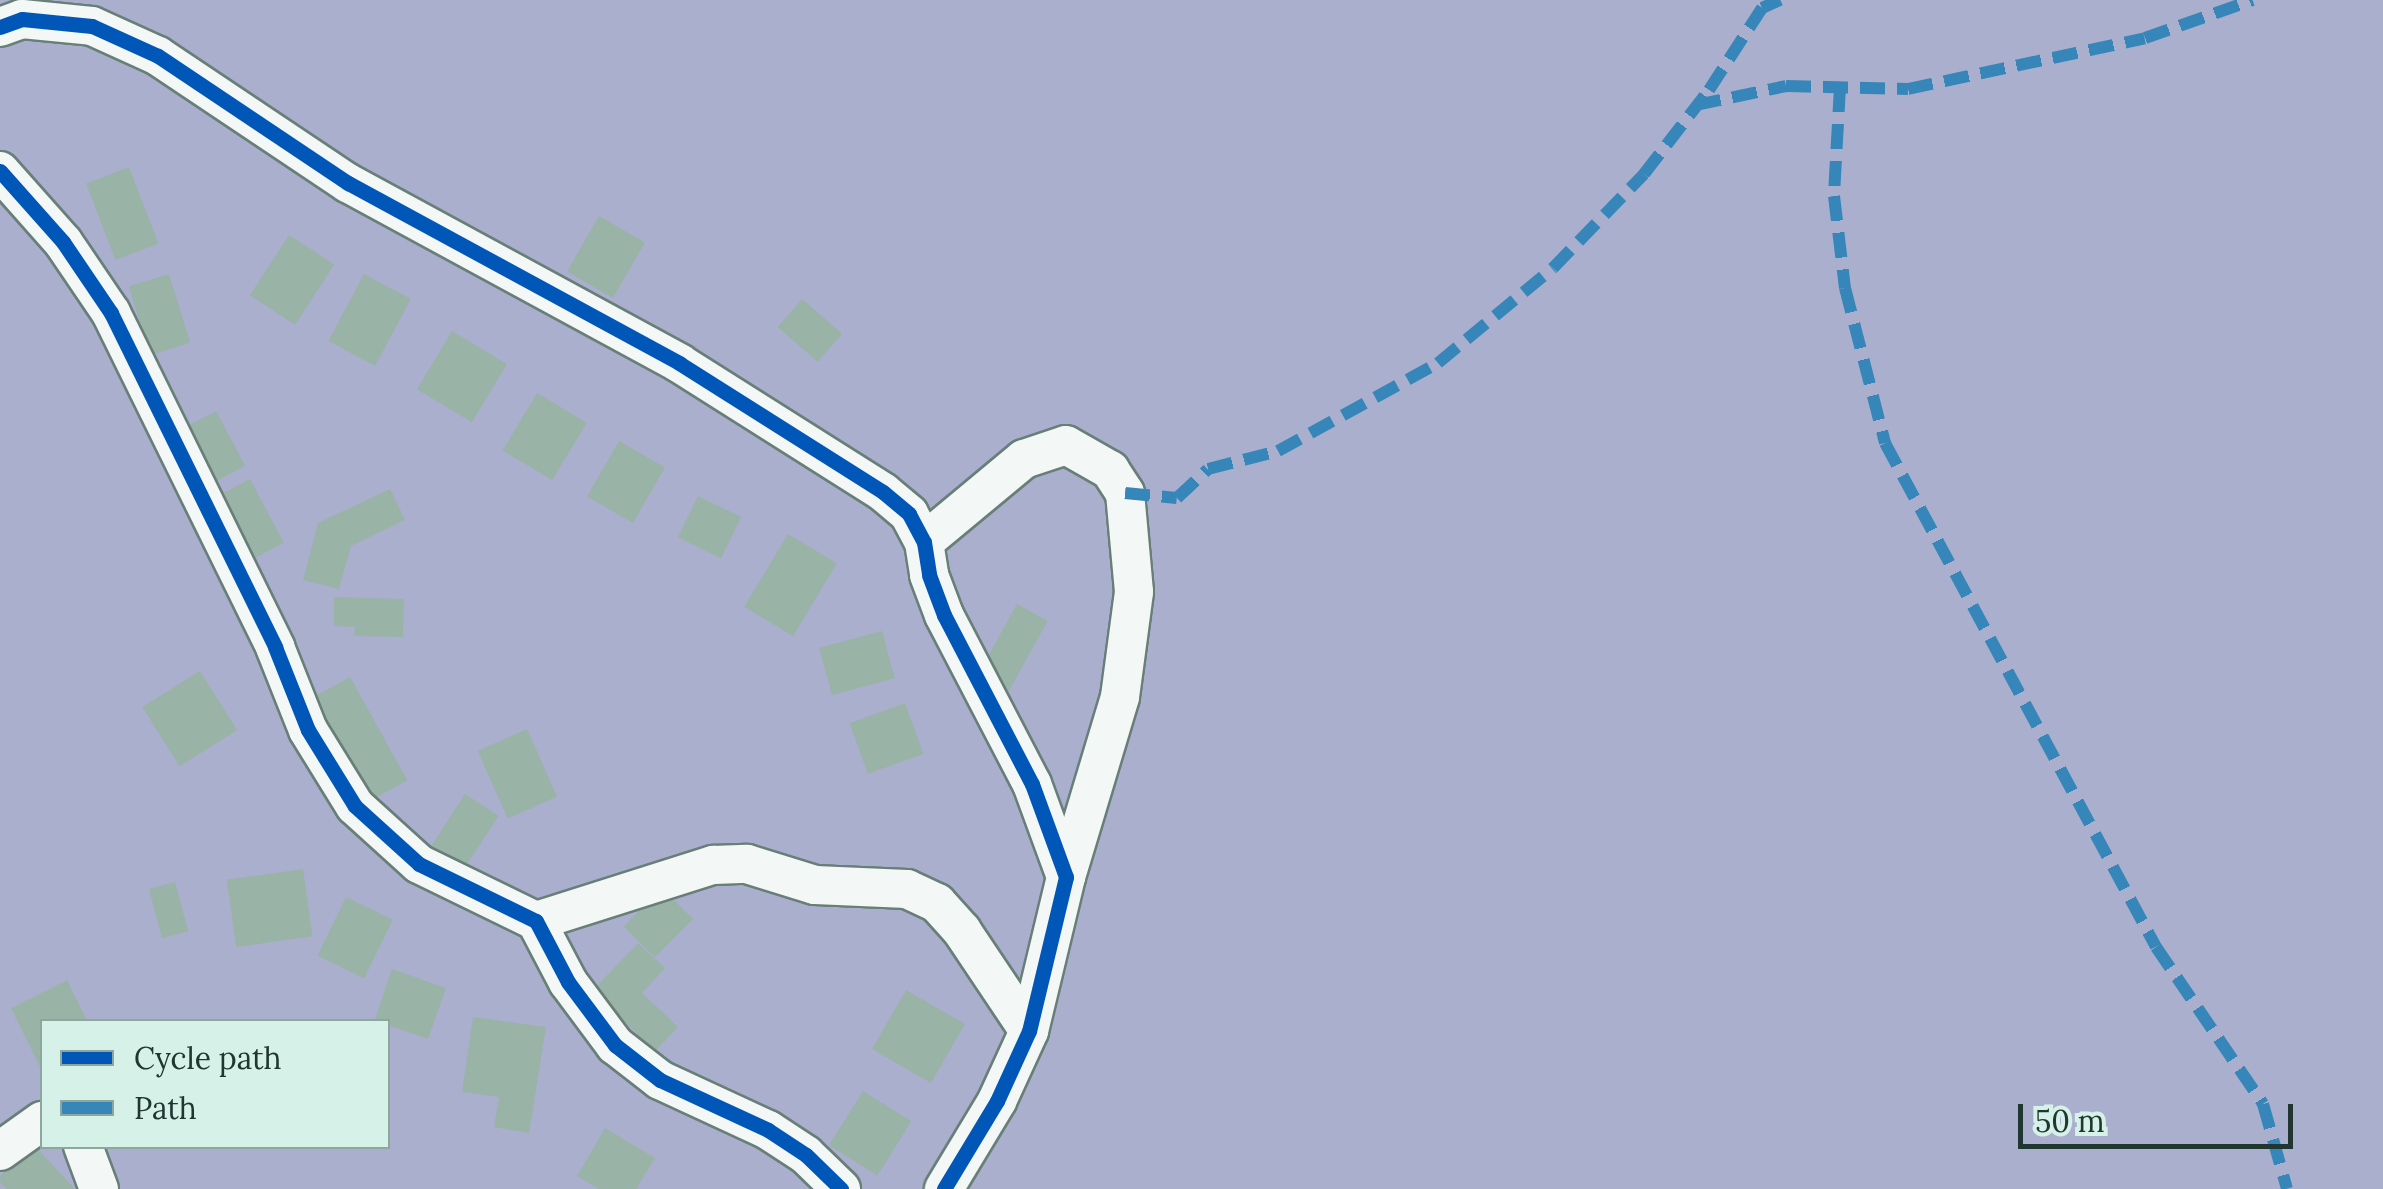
<!DOCTYPE html>
<html>
<head>
<meta charset="utf-8">
<style>
	body { margin:0 }
	#map { position:relative; width:2383px; height:1189px; overflow:hidden; background:#adc9c1; font-family:Lora,serif }
	div>[style] { position:absolute }
	[style*='--x'] { left:calc(var(--x)*1px); top:calc(var(--y)*1px); width:calc(var(--w)*1px); rotate:calc(var(--a)*1deg) }
	.green>* { inset:0; background:#aaafcd }
	.building>* { inset:0; background:#99b3a7; transform-origin:0 0 }
	.roads { filter:drop-shadow(2px 0 #687f79) drop-shadow(-2px 0 #687f79) drop-shadow(0 2px #687f79) drop-shadow(0 -2px #687f79) }
	.street>* { height:38px; margin:-19px; padding:0 19px; transform-origin:19px; border-radius:19px; background:#f3f7f6 }
	.quiet>* { height:12px; margin-top:-6px; transform-origin:0; background:repeating-linear-gradient(90deg,#3686ba 0 25px,transparent 0 37px) }
	.cycleway>* { height:15px; margin:-7.5px; padding:0 7.5px; transform-origin:7.5px; border-radius:7.5px; background:#0057b8 }
	span { translate:-50% -50%; white-space:nowrap; text-align:center; line-height:1.15; -webkit-text-stroke:10px #d6f1e8; paint-order:stroke }
	.legend { position:absolute; left:40px; top:1019px; width:350px; height:130px; box-sizing:border-box; background:#d6f1e8; border:2px solid #8da69e; margin:0; padding:12px 18px; list-style:none; font-size:30px; color:#203630 }
	.legend li { display:flex; align-items:center; gap:20px; height:50px }
	.legend b { width:50px; border:2px solid #8da69e }
	.scale { position:absolute; left:2018px; top:1104px; width:275px; height:45px; box-sizing:border-box; border:5px solid #203630; border-top:0; padding-left:12px; font-size:30px; line-height:35px; white-space:nowrap; color:#203630; -webkit-text-stroke:8px #d6f1e8; paint-order:stroke }
</style>
</head>
<body>
<div id="map">
	<div class="green">
		<div style="clip-path:polygon(evenodd,0 0,2383px 0,2383px 1189px,0 1189px,0 0,42px 1022px,388px 1022px,388px 1146px,42px 1146px,42px 1022px)"></div>
	</div>
	<div class="building">
		<div style="left:129px;top:167px;width:82px;height:46px;rotate:69deg"></div>
		<div style="left:599px;top:216px;width:53px;height:64px;rotate:30deg"></div>
		<div style="left:289px;top:235px;width:54px;height:72px;rotate:33deg"></div>
		<div style="left:169px;top:274px;width:72px;height:42px;rotate:73deg"></div>
		<div style="left:364px;top:274px;width:53px;height:76px;rotate:28deg"></div>
		<div style="left:802px;top:299px;width:53px;height:37px;rotate:41deg"></div>
		<div style="left:452px;top:331px;width:64px;height:68px;rotate:31deg"></div>
		<div style="left:537px;top:393px;width:58px;height:67px;rotate:31deg"></div>
		<div style="left:216px;top:411px;width:62px;height:32px;rotate:62deg"></div>
		<div style="left:619px;top:441px;width:53px;height:64px;rotate:30deg"></div>
		<div style="left:250px;top:479px;width:72px;height:32px;rotate:62deg"></div>
		<div style="clip-path:polygon(390px 489px,405px 520px,351px 546px,339px 589px,303px 580px,318px 523px)"></div>
		<div style="left:698px;top:496px;width:48px;height:46px;rotate:26deg"></div>
		<div style="left:788px;top:534px;width:57px;height:85px;rotate:31deg"></div>
		<div style="clip-path:polygon(334px 597px,404px 599px,403px 637px,354px 636px,355px 627px,334px 626px)"></div>
		<div style="left:1017px;top:604px;width:35px;height:81px;rotate:29deg"></div>
		<div style="left:882px;top:631px;width:49px;height:65px;rotate:75deg"></div>
		<div style="left:200px;top:671px;width:70px;height:68px;rotate:58deg"></div>
		<div style="left:350px;top:677px;width:118px;height:44px;rotate:61deg"></div>
		<div style="left:905px;top:703px;width:54px;height:59px;rotate:70deg"></div>
		<div style="left:527px;top:729px;width:74px;height:54px;rotate:66deg"></div>
		<div style="left:465px;top:794px;width:40px;height:66px;rotate:33deg"></div>
		<div style="left:303px;top:869px;width:68px;height:77px;rotate:82deg"></div>
		<div style="left:175px;top:882px;width:51px;height:27px;rotate:75deg"></div>
		<div style="left:662px;top:888px;width:44px;height:54px;rotate:45deg"></div>
		<div style="left:346px;top:897px;width:52px;height:65px;rotate:26deg"></div>
		<div style="clip-path:polygon(638px 943px,665px 968px,642px 993px,678px 1027px,655px 1051px,592px 991px)"></div>
		<div style="clip-path:polygon(392px 969px,446px 988px,428px 1039px,388px 1025px,388px 1022px,374px 1022px)"></div>
		<div style="clip-path:polygon(67px 980px,88px 1022px,42px 1022px,42px 1071px,11px 1008px)"></div>
		<div style="left:906px;top:990px;width:68px;height:68px;rotate:30deg"></div>
		<div style="clip-path:polygon(473px 1017px,546px 1027px,529px 1133px,494px 1127px,499px 1097px,462px 1092px)"></div>
		<div style="left:863px;top:1091px;width:57px;height:64px;rotate:32deg"></div>
		<div style="clip-path:polygon(605px 1128px,655px 1158px,636px 1189px,599px 1189px,577px 1176px)"></div>
		<div style="clip-path:polygon(34px 1145px,75px 1189px,6px 1189px,0 1182px,0 1176px)"></div>
	</div>
	<div class="roads">
		<div class="street">
			<div style="--x:0;--y:27;--w:23;--a:-20"></div>
			<div style="--x:22;--y:19;--w:70;--a:5.7"></div>
			<div style="--x:92;--y:26;--w:72;--a:24.4"></div>
			<div style="--x:158;--y:56;--w:229;--a:33.8"></div>
			<div style="--x:348;--y:183;--w:377;--a:28.5"></div>
			<div style="--x:679;--y:363;--w:241;--a:32.3"></div>
			<div style="--x:883;--y:492;--w:34;--a:40"></div>
			<div style="--x:909;--y:514;--w:32;--a:62"></div>
			<div style="--x:924;--y:542;--w:33;--a:81"></div>
			<div style="--x:929;--y:575;--w:43;--a:69.4"></div>
			<div style="--x:944;--y:615;--w:191;--a:62.5"></div>
			<div style="--x:1032;--y:784;--w:99;--a:69.9"></div>
			<div style="--x:1066;--y:877;--w:158;--a:103.5"></div>
			<div style="--x:1029;--y:1031;--w:77;--a:114.6"></div>
			<div style="--x:997;--y:1101;--w:103;--a:121.1"></div>
			<div style="--x:0;--y:171;--w:95;--a:48.4"></div>
			<div style="--x:63;--y:242;--w:86;--a:55.9"></div>
			<div style="--x:111;--y:313;--w:372;--a:63.8"></div>
			<div style="--x:275;--y:647;--w:89;--a:68.3"></div>
			<div style="--x:308;--y:730;--w:89;--a:58.3"></div>
			<div style="--x:355;--y:806;--w:86;--a:42.2"></div>
			<div style="--x:419;--y:864;--w:130;--a:26"></div>
			<div style="--x:536;--y:921;--w:69;--a:62.3"></div>
			<div style="--x:568;--y:982;--w:79;--a:53.3"></div>
			<div style="--x:615;--y:1045;--w:57;--a:37.9"></div>
			<div style="--x:660;--y:1080;--w:119;--a:24.8"></div>
			<div style="--x:768;--y:1130;--w:45;--a:33.3"></div>
			<div style="--x:806;--y:1155;--w:49;--a:44.2"></div>
			<div style="--x:924;--y:542;--w:130;--a:-39.7"></div>
			<div style="--x:1024;--y:459;--w:44;--a:-18.4"></div>
			<div style="--x:1066;--y:445;--w:51;--a:29.6"></div>
			<div style="--x:1110;--y:470;--w:27;--a:57"></div>
			<div style="--x:1125;--y:493;--w:99;--a:84.8"></div>
			<div style="--x:1134;--y:592;--w:106;--a:97.6"></div>
			<div style="--x:1120;--y:697;--w:188;--a:106.7"></div>
			<div style="--x:536;--y:921;--w:186;--a:-17.6"></div>
			<div style="--x:713;--y:865;--w:34;--a:-2"></div>
			<div style="--x:747;--y:864;--w:71;--a:17.2"></div>
			<div style="--x:815;--y:885;--w:92;--a:2.5"></div>
			<div style="--x:907;--y:889;--w:33;--a:25"></div>
			<div style="--x:937;--y:903;--w:38;--a:48"></div>
			<div style="--x:962;--y:931;--w:120;--a:56.2"></div>
			<div style="--x:83;--y:1146;--w:46;--a:69.6"></div>
			<div style="--x:0;--y:1151;--w:52;--a:-35.5"></div>
		</div>
	</div>
	<div class="quiet">
		<div style="--x:1840;--y:87;--w:109;--a:93.2"></div>
		<div style="--x:1834;--y:196;--w:93;--a:83.2"></div>
		<div style="--x:1845;--y:288;--w:160;--a:75.5"></div>
		<div style="--x:1885;--y:443;--w:572;--a:61.73"></div>
		<div style="--x:2156;--y:947;--w:190;--a:55.7"></div>
		<div style="--x:2263;--y:1104;--w:88;--a:74.2"></div>
		<div style="--x:1696;--y:105;--w:92;--a:-11.9"></div>
		<div style="--x:1786;--y:86;--w:122;--a:1.4"></div>
		<div style="--x:1908;--y:89;--w:242;--a:-12.1"></div>
		<div style="--x:2145;--y:38;--w:114;--a:-19.4"></div>
		<div style="--x:1125;--y:493;--w:52;--a:5.5"></div>
		<div style="--x:1177;--y:498;--w:42;--a:-43.1"></div>
		<div style="--x:1208;--y:469;--w:72;--a:-14.4"></div>
		<div style="--x:1278;--y:451;--w:183;--a:-28.8"></div>
		<div style="--x:1438;--y:363;--w:149;--a:-39.6"></div>
		<div style="--x:1553;--y:268;--w:131;--a:-45.9"></div>
		<div style="--x:1644;--y:174;--w:106;--a:-52.3"></div>
		<div style="--x:1709;--y:90;--w:98;--a:-57.1"></div>
		<div style="--x:1762;--y:8;--w:20;--a:-24"></div>
	</div>
	<div class="cycleway">
		<div style="--x:0;--y:27;--w:23;--a:-20"></div>
		<div style="--x:22;--y:19;--w:70;--a:5.7"></div>
		<div style="--x:92;--y:26;--w:72;--a:24.4"></div>
		<div style="--x:158;--y:56;--w:229;--a:33.8"></div>
		<div style="--x:348;--y:183;--w:377;--a:28.5"></div>
		<div style="--x:679;--y:363;--w:241;--a:32.3"></div>
		<div style="--x:883;--y:492;--w:34;--a:40"></div>
		<div style="--x:909;--y:514;--w:32;--a:62"></div>
		<div style="--x:924;--y:542;--w:33;--a:81"></div>
		<div style="--x:929;--y:575;--w:43;--a:69.4"></div>
		<div style="--x:944;--y:615;--w:191;--a:62.5"></div>
		<div style="--x:1032;--y:784;--w:99;--a:69.9"></div>
		<div style="--x:1066;--y:877;--w:158;--a:103.5"></div>
		<div style="--x:1029;--y:1031;--w:77;--a:114.6"></div>
		<div style="--x:997;--y:1101;--w:103;--a:121.1"></div>
		<div style="--x:0;--y:171;--w:95;--a:48.4"></div>
		<div style="--x:63;--y:242;--w:86;--a:55.9"></div>
		<div style="--x:111;--y:313;--w:372;--a:63.8"></div>
		<div style="--x:275;--y:647;--w:89;--a:68.3"></div>
		<div style="--x:308;--y:730;--w:89;--a:58.3"></div>
		<div style="--x:355;--y:806;--w:86;--a:42.2"></div>
		<div style="--x:419;--y:864;--w:130;--a:26"></div>
		<div style="--x:536;--y:921;--w:69;--a:62.3"></div>
		<div style="--x:568;--y:982;--w:79;--a:53.3"></div>
		<div style="--x:615;--y:1045;--w:57;--a:37.9"></div>
		<div style="--x:660;--y:1080;--w:119;--a:24.8"></div>
		<div style="--x:768;--y:1130;--w:45;--a:33.3"></div>
		<div style="--x:806;--y:1155;--w:49;--a:44.2"></div>
	</div>
	<ul class="legend">
	<li><b style="height:12px;background:#0057b8"></b>Cycle path</li>
	<li><b style="height:12px;background:#3686ba"></b>Path</li>
	</ul>
	<div class="scale">50 m</div>
</div>
</body>
</html>
